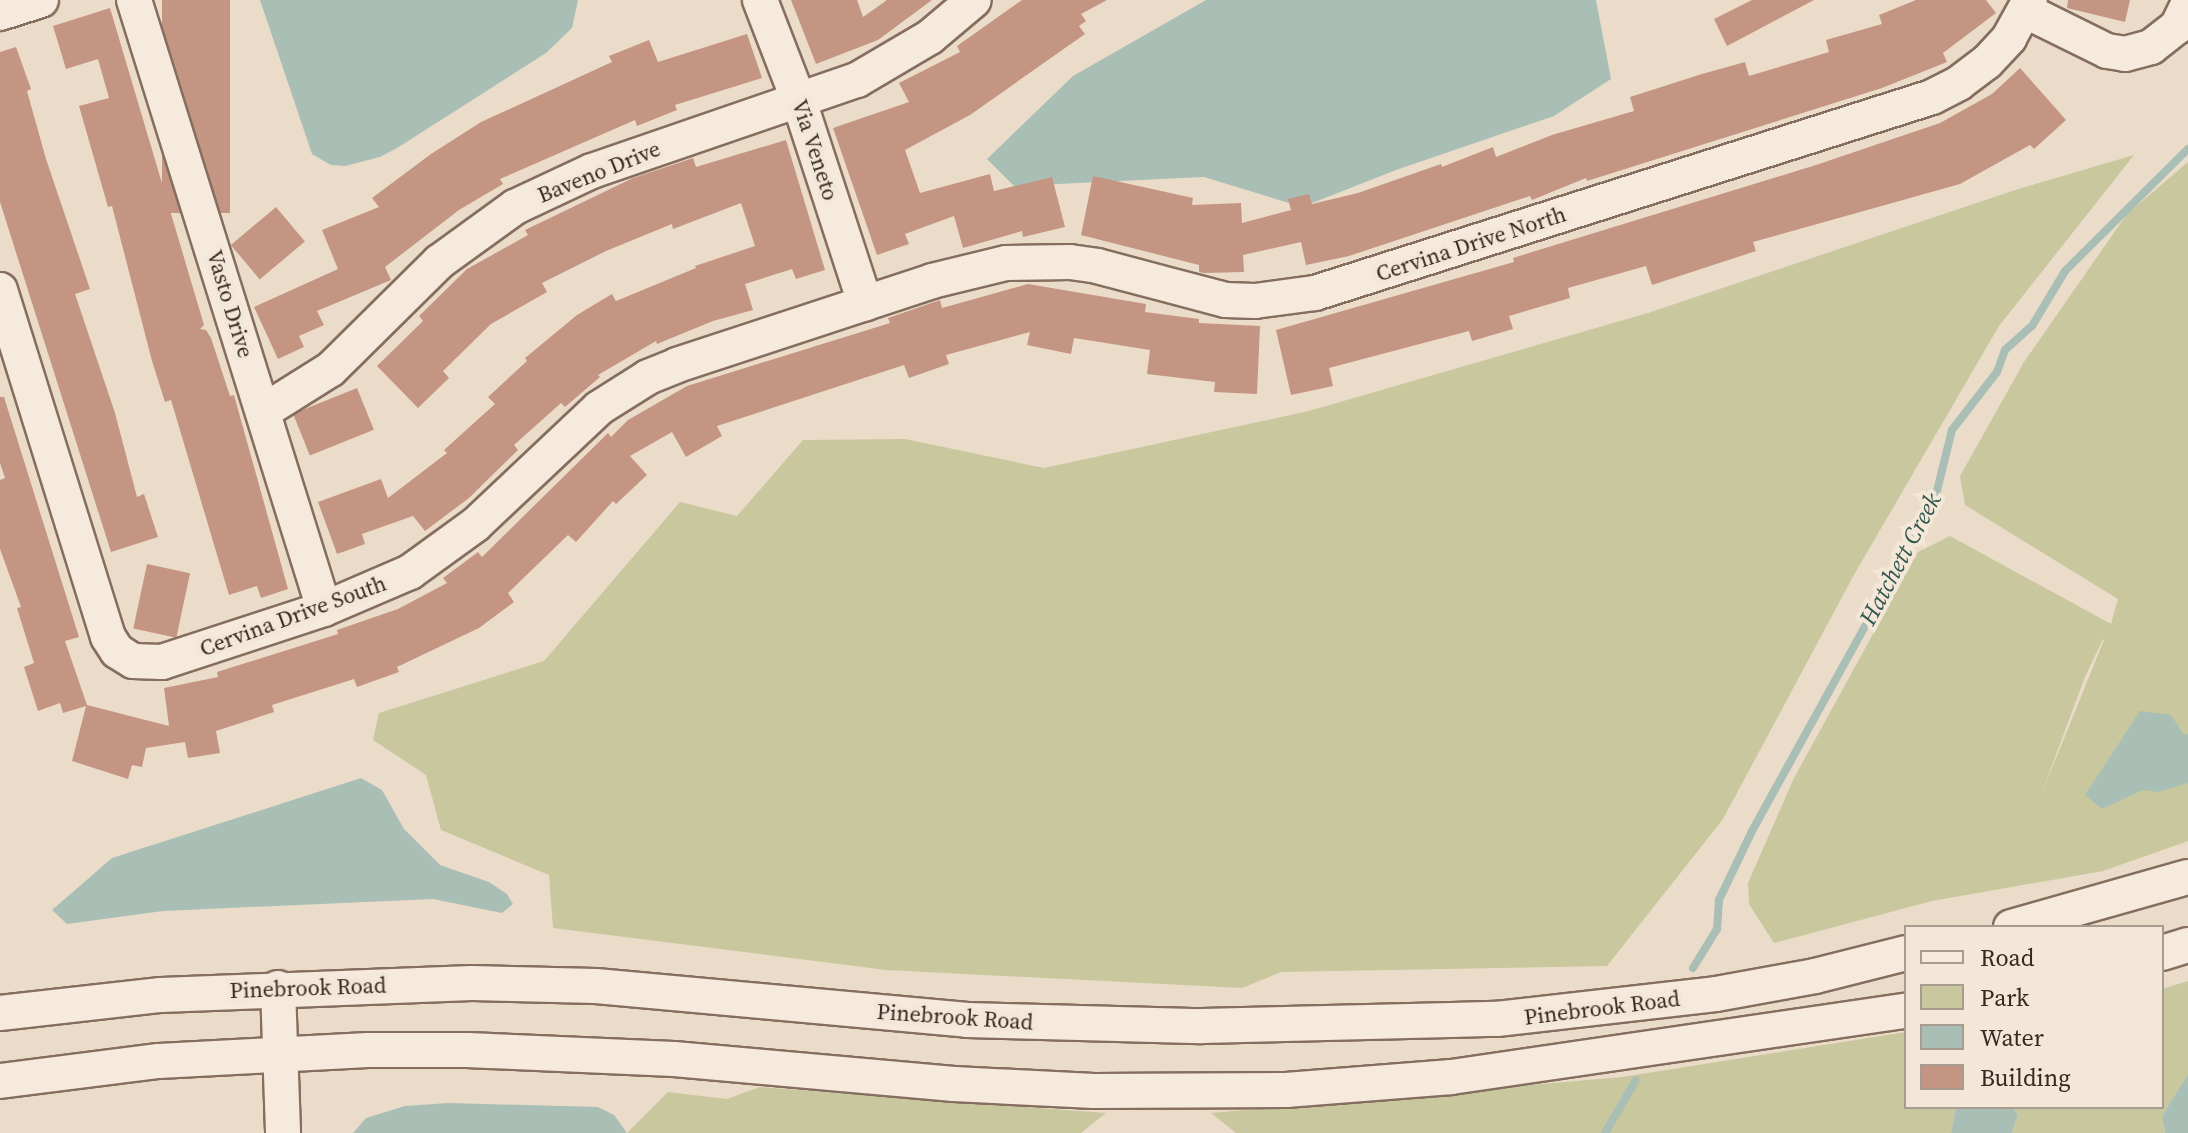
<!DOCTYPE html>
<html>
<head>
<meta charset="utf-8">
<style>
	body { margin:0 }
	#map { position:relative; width:2188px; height:1133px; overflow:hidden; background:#ebdcc9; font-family:"Source Serif 4",serif }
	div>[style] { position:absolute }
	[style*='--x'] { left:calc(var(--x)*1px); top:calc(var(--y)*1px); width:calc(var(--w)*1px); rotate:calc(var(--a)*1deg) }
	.green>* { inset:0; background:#c8c79e }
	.water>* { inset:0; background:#a9bfb6 }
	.stream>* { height:8px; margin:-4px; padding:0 4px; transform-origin:4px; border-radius:4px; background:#a9bfb6 }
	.building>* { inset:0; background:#c59583; transform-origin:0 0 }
	.roads { filter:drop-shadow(2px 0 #856e5f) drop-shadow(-2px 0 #856e5f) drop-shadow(0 2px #856e5f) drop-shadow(0 -2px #856e5f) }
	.minor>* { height:34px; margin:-17px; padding:0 17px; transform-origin:17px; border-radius:17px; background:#f6eadc }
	span { translate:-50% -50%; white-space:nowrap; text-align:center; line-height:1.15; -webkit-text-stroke:8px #f3e7d8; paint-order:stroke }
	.street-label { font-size:22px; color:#372921 }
	.water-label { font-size:24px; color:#32564e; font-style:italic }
	.legend { position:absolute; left:1904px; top:925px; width:260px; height:184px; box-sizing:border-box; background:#f3e7d8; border:2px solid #a89b8f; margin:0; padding:10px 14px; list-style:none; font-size:24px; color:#372921 }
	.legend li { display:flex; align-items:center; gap:16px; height:40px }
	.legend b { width:40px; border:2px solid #a89b8f }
</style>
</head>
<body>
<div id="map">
	<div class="green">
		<div style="clip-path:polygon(2134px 155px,1999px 326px,1855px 573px,1723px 819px,1607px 966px,1281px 972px,1242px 988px,886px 970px,553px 928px,549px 875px,441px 830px,426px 775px,373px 740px,379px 713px,544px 661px,680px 502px,737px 516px,803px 440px,905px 439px,1044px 468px,1309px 411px,1648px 313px,2015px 190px)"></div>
		<div style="clip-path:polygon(evenodd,2188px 162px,2188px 841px,2103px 871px,1932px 901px,1774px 943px,1749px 904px,1748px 883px,1794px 778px,1918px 552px,1950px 536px,2111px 624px,2118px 599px,1965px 505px,1960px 476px,2024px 362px,2127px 214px,2188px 162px,2103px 639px,2104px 640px,2041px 795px,2085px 677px,2103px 639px)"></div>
		<div style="clip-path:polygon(2188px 981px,2188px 1074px,2162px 1116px,2165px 1133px,2012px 1133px,2018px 1114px,2011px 1107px,2162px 1107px,2162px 989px)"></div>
		<div style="clip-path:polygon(1906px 1032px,1906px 1107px,1956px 1107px,1951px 1133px,1236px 1133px,1211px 1113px,1622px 1077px)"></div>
		<div style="clip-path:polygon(760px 1087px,1106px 1113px,1081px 1133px,627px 1133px,668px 1092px,727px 1099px)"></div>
	</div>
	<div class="water">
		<div style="clip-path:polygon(260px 0,578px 0,572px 28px,546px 53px,397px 148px,380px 157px,345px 166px,331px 165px,312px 154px)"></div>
		<div style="clip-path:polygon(1206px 0,1596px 0,1611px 79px,1554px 116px,1396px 170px,1302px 207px,1204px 177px,1014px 186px,987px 159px,1073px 76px)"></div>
		<div style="clip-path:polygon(2140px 711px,2171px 715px,2184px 735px,2188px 734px,2188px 783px,2158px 792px,2143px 790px,2102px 809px,2085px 795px)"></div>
		<div style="clip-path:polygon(361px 778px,382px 790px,404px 829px,440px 865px,489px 882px,507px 894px,513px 904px,502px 913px,433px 899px,163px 911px,67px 924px,52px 910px,112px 858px)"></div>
		<div style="clip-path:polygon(2188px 1074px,2188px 1133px,2165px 1133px,2162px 1116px)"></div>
		<div style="clip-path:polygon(449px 1103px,598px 1107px,614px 1115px,627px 1133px,353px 1133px,366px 1118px,405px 1106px)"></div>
		<div style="clip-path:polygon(1956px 1107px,2011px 1107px,2018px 1114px,2012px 1133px,1951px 1133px)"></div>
	</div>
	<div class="stream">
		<div style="--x:1693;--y:968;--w:46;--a:-58.4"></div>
		<div style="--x:1717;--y:929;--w:29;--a:-86"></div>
		<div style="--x:1719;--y:900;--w:76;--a:-64.4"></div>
		<div style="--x:1752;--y:831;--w:379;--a:-61.1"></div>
		<div style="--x:1935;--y:499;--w:71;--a:-76.2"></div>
		<div style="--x:1952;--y:430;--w:73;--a:-52.2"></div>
		<div style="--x:1997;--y:372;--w:23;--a:-70"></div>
		<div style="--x:2005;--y:350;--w:36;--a:-42"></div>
		<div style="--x:2032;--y:326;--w:64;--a:-59"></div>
		<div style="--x:2065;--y:271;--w:173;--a:-44.8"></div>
		<div style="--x:1605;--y:1133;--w:61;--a:-59.7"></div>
	</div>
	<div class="building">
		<div style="left:162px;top:0;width:68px;height:213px"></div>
		<div style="clip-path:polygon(791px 0,857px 0,863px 17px,887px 0,932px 0,878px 40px,816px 64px)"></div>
		<div style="clip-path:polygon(1022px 0,1107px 0,1081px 14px,1086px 21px,1079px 26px,1085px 34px,970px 115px,905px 150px,920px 193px,990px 174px,994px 191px,1052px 177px,1065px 227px,1023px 237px,1022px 231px,963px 248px,954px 216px,905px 234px,909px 244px,877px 255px,833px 128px,909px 102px,899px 83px,960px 52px,957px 46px)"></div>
		<div style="clip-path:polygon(1752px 0,1814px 0,1727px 46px,1714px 19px)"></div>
		<div style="clip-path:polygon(1916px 0,1986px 0,1996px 13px,1943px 53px,1947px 62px,1882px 88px,1587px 181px,1586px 178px,1532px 200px,1530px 196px,1349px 256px,1306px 265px,1301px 242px,1243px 255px,1244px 272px,1204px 273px,1199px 272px,1199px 265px,1081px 235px,1093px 176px,1193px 198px,1192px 205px,1241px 203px,1242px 223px,1291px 210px,1288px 199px,1309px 194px,1312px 204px,1358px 193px,1441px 164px,1442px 167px,1493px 147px,1496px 157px,1552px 135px,1634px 111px,1630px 97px,1702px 74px,1745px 62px,1749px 76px,1829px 52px,1826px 40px,1882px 24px,1879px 15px)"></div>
		<div style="clip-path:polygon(2068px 0,2130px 0,2125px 22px,2067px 8px)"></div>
		<div style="clip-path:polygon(110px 8px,204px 325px,200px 329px,206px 330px,211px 338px,230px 396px,234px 395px,288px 589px,261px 598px,257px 586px,229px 595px,171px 400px,165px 402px,152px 361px,112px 206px,108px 207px,79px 106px,109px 98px,98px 59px,66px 69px,53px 26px)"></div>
		<div style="clip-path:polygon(747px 34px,762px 78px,675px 105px,677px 110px,637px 126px,635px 120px,500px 179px,503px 184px,459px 210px,385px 267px,391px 280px,317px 311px,324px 325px,299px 336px,304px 347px,278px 359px,254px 307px,338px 269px,322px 230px,379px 207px,372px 198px,431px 154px,481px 122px,612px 62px,609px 56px,649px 40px,658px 62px)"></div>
		<div style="clip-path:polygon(16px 47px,31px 89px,27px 91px,46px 159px,90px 289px,75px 294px,115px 413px,137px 497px,144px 494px,158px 537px,111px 552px,0 202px,0 52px)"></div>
		<div style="clip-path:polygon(2020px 68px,2066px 120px,2034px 149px,2030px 145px,1960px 184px,1753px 242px,1756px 251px,1652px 285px,1646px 266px,1568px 288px,1570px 298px,1509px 316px,1513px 329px,1472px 341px,1469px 331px,1329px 368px,1333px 386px,1291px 395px,1276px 330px,1514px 262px,1513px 258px,1816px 165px,1940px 123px,1992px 94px)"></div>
		<div style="clip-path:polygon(786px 140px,825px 270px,796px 279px,792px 269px,745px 284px,753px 310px,713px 321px,657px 344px,656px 341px,598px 375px,600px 377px,565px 407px,561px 403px,514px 445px,518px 450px,469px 498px,425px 531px,413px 516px,362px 534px,365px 544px,337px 554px,318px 502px,381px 479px,388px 498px,447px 453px,444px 450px,495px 404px,488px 397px,527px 361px,525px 358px,577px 315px,612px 294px,616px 301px,696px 268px,695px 266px,755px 246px,741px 203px,673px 229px,672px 224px,606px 251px,542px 283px,547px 292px,491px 324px,443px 371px,449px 378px,418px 408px,377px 366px,423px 321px,419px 316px,467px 269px,528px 235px,525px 230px,633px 178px,693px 158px,696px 167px)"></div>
		<div style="left:276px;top:207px;width:45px;height:59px;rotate:50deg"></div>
		<div style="clip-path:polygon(1028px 284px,1146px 304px,1145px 312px,1199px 319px,1199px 323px,1260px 326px,1257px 394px,1214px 392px,1215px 382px,1147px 374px,1150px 350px,1074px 338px,1071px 354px,1027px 345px,1030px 332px,946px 355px,949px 364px,909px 378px,904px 365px,717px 426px,722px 436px,686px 457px,672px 432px,630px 456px,647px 475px,616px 504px,613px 501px,576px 542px,568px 535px,508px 593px,514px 602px,479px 628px,397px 667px,399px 672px,357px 687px,354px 679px,272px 705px,274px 712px,216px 731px,220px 753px,188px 758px,185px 742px,146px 748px,142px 767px,132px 765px,128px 779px,72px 761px,86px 706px,63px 713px,60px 703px,38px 711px,24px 667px,34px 663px,17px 608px,21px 607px,0 549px,0 480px,5px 478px,0 463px,0 397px,4px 397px,79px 637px,65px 641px,87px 705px,169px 726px,164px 688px,218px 677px,217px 672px,338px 634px,337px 630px,398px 609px,447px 583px,443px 578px,478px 552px,482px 557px,608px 433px,611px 437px,628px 420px,687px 386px,890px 323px,888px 318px,940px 300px,942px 308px)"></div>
		<div style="left:357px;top:388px;width:45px;height:69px;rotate:68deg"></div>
		<div style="left:147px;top:564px;width:44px;height:66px;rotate:12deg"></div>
	</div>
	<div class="roads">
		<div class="minor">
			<div style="--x:134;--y:0;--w:638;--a:72.67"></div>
			<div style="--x:760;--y:0;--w:108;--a:68.9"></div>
			<div style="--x:799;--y:101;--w:213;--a:71.9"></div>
			<div style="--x:2026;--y:11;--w:90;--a:26.3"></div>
			<div style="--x:2107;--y:51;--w:18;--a:9"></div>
			<div style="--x:2125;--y:54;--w:27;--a:-15"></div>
			<div style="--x:2151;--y:47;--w:33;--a:-38"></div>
			<div style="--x:2177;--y:27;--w:25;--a:-64"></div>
			<div style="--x:0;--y:13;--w:43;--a:-17.6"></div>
			<div style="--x:0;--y:290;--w:363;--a:72.7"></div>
			<div style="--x:108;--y:637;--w:17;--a:57"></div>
			<div style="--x:117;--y:651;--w:19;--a:32"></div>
			<div style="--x:133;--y:661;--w:29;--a:2"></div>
			<div style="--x:162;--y:662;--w:170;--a:-18.1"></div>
			<div style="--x:324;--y:609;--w:94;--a:-23.3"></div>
			<div style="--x:410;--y:572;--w:80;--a:-35.9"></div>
			<div style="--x:475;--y:525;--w:170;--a:-43.3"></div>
			<div style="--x:599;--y:408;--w:58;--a:-32.3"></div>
			<div style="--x:648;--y:377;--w:31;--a:-22"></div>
			<div style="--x:677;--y:365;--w:268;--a:-18.2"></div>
			<div style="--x:932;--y:281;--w:76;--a:-13.7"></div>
			<div style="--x:1006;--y:263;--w:64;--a:-0.9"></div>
			<div style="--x:1070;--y:262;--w:27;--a:8"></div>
			<div style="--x:1097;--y:266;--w:133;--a:14.8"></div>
			<div style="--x:1226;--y:300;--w:29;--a:2"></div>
			<div style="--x:1255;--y:301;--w:61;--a:-7.6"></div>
			<div style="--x:1315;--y:293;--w:647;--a:-17.62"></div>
			<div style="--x:1932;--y:97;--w:30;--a:-27"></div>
			<div style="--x:1959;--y:83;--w:35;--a:-37"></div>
			<div style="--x:1987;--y:62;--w:33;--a:-47"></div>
			<div style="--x:2009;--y:38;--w:43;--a:-61.1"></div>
			<div style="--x:264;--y:411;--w:79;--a:-32.1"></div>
			<div style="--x:331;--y:369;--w:152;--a:-44.7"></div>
			<div style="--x:439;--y:262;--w:94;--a:-35.9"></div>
			<div style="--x:515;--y:207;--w:85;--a:-25.1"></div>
			<div style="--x:592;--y:171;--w:280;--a:-19"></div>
			<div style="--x:857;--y:80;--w:85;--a:-30.5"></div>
			<div style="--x:930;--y:37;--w:57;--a:-40.1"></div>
			<div style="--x:2011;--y:927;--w:184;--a:-15.8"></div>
			<div style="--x:2162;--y:953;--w:27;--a:-17"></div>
			<div style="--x:278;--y:988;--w:145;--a:88"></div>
			<div style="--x:0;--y:1013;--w:162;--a:-6.4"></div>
			<div style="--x:161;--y:995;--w:311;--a:-2.2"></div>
			<div style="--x:472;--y:983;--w:124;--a:1.4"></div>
			<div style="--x:596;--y:986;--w:373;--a:5.2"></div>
			<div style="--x:967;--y:1020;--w:235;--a:1.5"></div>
			<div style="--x:1202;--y:1026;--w:295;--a:-1.4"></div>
			<div style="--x:1497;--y:1019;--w:220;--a:-6.5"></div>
			<div style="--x:1716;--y:994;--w:101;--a:-10.3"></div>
			<div style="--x:1815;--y:976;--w:94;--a:-14.2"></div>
			<div style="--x:0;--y:1081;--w:160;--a:-7.2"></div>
			<div style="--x:159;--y:1061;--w:209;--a:-3"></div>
			<div style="--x:368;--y:1050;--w:99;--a:0"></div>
			<div style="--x:467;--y:1050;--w:207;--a:2.5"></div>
			<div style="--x:674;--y:1059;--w:281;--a:5.1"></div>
			<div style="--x:954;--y:1084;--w:140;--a:2.9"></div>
			<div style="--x:1094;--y:1091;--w:192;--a:-0.3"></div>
			<div style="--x:1286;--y:1090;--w:166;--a:-4.5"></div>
			<div style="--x:1451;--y:1077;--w:460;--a:-8.3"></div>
		</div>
	</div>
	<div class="street-label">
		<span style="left:815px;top:150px;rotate:72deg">Via Veneto</span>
		<span style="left:599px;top:172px;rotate:-22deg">Baveno Drive</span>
		<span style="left:1471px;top:244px;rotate:-18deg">Cervina Drive North</span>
		<span style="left:230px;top:304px;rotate:73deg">Vasto Drive</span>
		<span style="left:293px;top:616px;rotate:-20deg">Cervina Drive South</span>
		<span style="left:308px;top:988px;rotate:-2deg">Pinebrook Road</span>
		<span style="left:1602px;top:1008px;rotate:-7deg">Pinebrook Road</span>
		<span style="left:955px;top:1017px;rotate:4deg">Pinebrook Road</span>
	</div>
	<div class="water-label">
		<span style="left:1900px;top:559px;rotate:-62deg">Hatchett Creek</span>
	</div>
	<ul class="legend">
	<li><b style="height:10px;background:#f6eadc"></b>Road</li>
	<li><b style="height:22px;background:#c8c79e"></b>Park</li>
	<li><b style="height:22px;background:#a9bfb6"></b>Water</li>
	<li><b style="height:22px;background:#c59583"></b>Building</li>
	</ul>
</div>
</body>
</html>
